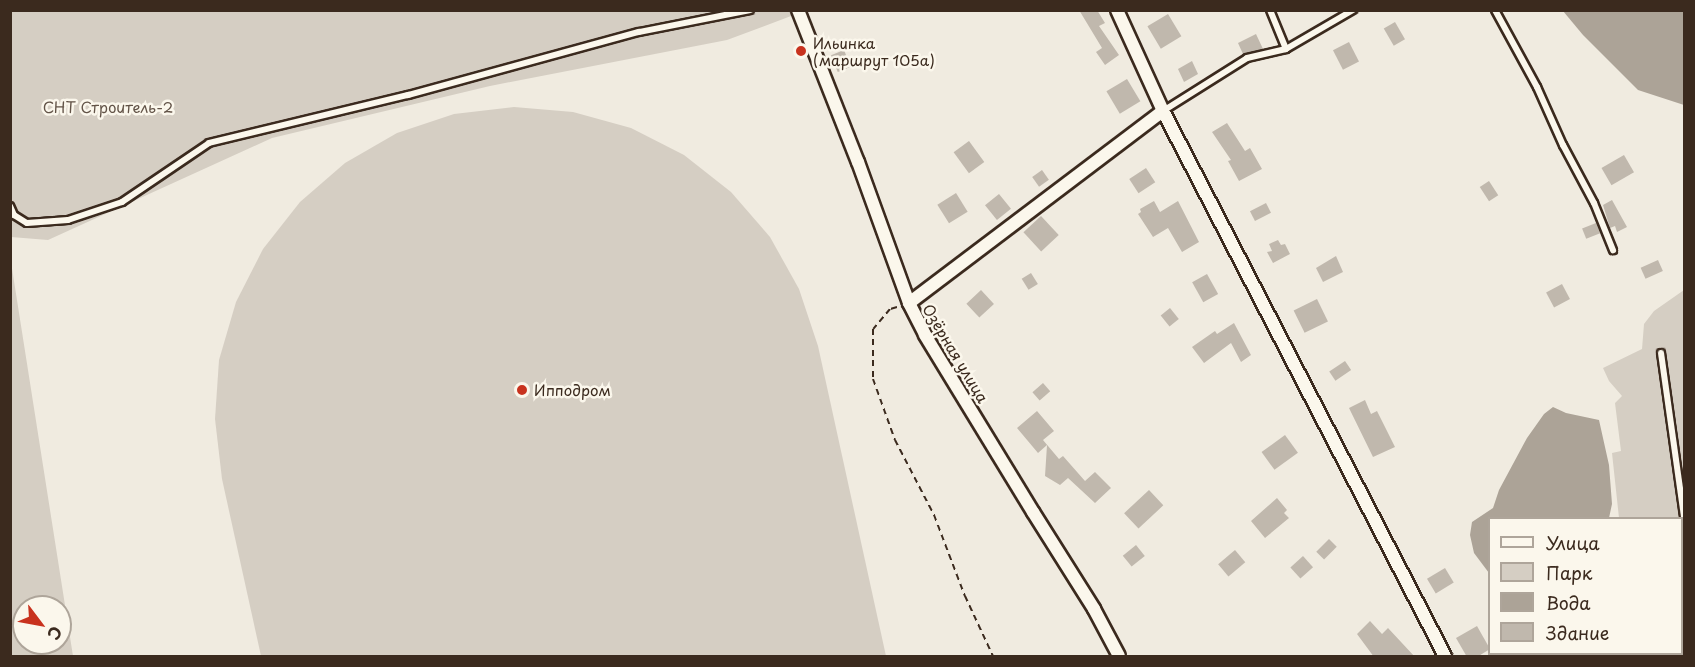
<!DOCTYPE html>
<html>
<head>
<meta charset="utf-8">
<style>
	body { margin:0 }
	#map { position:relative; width:1695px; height:667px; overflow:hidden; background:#f0ebe0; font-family:"Playpen Sans",sans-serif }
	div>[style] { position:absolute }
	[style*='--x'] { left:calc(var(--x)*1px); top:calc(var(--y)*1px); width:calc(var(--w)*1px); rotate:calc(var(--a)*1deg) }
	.green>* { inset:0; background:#d5cec3 }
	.water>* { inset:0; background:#aca397 }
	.building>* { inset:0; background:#c0b8ad; transform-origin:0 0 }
	.path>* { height:2px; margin-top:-1px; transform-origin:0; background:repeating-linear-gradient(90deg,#3b2a1e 0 6px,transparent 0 10.5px) }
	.roads { filter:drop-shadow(2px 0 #3b2a1e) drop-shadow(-2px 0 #3b2a1e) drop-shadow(0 2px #3b2a1e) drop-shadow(0 -2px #3b2a1e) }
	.service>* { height:6px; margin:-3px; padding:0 3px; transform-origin:3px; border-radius:3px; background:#fbf7ec }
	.minor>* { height:12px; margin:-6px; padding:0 6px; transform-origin:6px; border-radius:6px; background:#fbf7ec }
	.dots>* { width:16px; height:16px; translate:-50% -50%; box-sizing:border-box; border:3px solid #fbf7ec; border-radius:50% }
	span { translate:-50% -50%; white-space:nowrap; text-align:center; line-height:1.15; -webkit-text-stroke:5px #fbf7ec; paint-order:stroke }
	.poi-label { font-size:15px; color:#3b2a1e }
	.left { translate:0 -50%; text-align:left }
	.park-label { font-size:15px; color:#625347 }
	.street-label { font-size:15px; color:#3b2a1e }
	.frame { position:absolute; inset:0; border:12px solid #3b2a1e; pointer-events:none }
	.legend { position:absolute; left:1488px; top:517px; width:195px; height:138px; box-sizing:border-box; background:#fbf7ec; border:2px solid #aea59a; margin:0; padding:8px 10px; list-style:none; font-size:18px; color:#3b2a1e }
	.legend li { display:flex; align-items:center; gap:12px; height:30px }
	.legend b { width:30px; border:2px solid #aea59a }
	.north { position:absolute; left:12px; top:595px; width:60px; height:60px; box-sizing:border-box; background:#fbf7ec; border:2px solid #aea59a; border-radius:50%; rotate:122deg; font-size:16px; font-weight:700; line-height:24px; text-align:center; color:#3b2a1e }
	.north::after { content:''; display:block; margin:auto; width:21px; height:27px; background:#c8321e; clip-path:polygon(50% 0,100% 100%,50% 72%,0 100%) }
</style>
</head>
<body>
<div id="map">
	<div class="green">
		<div style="clip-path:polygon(798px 10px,799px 13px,727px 40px,490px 86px,272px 138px,48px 240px,11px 237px,10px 11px)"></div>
		<div style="clip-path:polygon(514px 107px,573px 112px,631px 128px,684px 155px,731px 192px,770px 237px,799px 289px,818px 346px,886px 656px,261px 656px,222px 479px,215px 419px,219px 360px,236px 302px,263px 249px,300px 202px,345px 163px,397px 133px,454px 114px)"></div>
		<div style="clip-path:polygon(evenodd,10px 262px,11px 262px,73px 656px,11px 656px,10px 262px,24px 607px,60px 607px,60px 643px,24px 643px,24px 607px)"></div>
		<div style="clip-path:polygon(1684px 290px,1684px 656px,1557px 656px,1558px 654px,1682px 654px,1682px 518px,1619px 518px,1612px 453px,1621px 451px,1615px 403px,1622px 396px,1609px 381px,1603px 368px,1642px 349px,1644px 324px,1654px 311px)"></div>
	</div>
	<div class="water">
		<div style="clip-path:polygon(1563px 11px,1684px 11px,1684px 105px,1638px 90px,1583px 35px)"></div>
		<div style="clip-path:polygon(1553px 407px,1566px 413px,1599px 420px,1609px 465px,1612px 504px,1609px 518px,1490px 518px,1489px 573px,1474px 553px,1470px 535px,1472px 522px,1493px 508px,1499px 490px,1527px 438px,1544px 414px)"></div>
	</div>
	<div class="building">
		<div style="clip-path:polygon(1079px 10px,1097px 10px,1105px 23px,1099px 26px,1119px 55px,1105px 65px,1096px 52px,1102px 48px)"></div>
		<div style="left:1168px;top:14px;width:26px;height:24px;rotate:59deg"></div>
		<div style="left:1395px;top:22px;width:20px;height:13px;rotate:60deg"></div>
		<div style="clip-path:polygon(1256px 34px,1263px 49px,1243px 54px,1238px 43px)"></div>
		<div style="left:1349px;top:42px;width:22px;height:18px;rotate:63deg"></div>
		<div style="left:844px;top:50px;width:18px;height:14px;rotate:68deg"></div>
		<div style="clip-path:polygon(1192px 61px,1198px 74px,1184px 82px,1178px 69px)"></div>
		<div style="left:1127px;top:79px;width:26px;height:24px;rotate:59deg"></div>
		<div style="clip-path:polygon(1227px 123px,1245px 151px,1250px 148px,1262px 169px,1239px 181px,1228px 161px,1231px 160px,1212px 132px)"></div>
		<div style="left:969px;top:141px;width:26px;height:19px;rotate:54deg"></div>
		<div style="left:1624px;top:155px;width:20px;height:26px;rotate:60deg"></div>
		<div style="left:1146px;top:168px;width:17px;height:20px;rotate:57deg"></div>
		<div style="left:1042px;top:170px;width:12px;height:12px;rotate:55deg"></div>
		<div style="left:1489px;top:181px;width:17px;height:11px;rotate:57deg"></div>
		<div style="left:956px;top:193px;width:22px;height:22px;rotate:58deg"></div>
		<div style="left:999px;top:194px;width:19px;height:18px;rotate:51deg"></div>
		<div style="clip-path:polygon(1612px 200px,1627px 227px,1617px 232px,1615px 226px,1610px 228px,1603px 205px)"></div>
		<div style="clip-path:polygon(1154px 201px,1160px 212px,1178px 201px,1199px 242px,1182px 252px,1168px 228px,1153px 237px,1138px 214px,1141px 212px,1140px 209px)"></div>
		<div style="left:1266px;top:203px;width:11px;height:18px;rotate:63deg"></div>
		<div style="left:1041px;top:216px;width:26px;height:24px;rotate:47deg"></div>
		<div style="left:1596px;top:223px;width:11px;height:15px;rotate:68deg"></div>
		<div style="clip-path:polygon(1278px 240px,1281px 245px,1285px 244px,1290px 254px,1273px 263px,1267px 252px,1272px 251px,1269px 244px)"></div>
		<div style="clip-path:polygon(1336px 256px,1343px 272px,1323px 282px,1316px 268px)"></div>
		<div style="left:1658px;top:260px;width:12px;height:19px;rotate:66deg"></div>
		<div style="left:1031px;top:273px;width:13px;height:11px;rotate:58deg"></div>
		<div style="left:1207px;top:274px;width:23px;height:17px;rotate:61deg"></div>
		<div style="left:1562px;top:284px;width:17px;height:18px;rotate:62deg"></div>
		<div style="left:981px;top:290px;width:19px;height:20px;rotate:47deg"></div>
		<div style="left:1317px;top:299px;width:25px;height:26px;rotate:64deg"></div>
		<div style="left:1170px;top:308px;width:14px;height:12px;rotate:51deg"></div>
		<div style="clip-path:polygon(1234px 323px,1251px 355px,1241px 362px,1231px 343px,1204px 363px,1192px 347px,1215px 331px,1217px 334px)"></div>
		<div style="left:1345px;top:361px;width:11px;height:19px;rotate:56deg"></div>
		<div style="left:1043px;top:383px;width:11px;height:14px;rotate:49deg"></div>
		<div style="clip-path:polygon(1365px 400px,1371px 414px,1377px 411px,1395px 447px,1373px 457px,1349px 408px)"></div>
		<div style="clip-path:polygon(1037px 411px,1054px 431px,1043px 440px,1059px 459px,1063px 456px,1085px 481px,1095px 472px,1111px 488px,1095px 503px,1068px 478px,1060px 485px,1045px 476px,1047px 445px,1038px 453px,1017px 428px)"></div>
		<div style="left:1285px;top:435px;width:22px;height:29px;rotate:54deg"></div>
		<div style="left:1149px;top:490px;width:21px;height:34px;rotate:47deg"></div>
		<div style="clip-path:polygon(1277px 498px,1287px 510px,1284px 513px,1289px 518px,1265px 538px,1251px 521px)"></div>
		<div style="left:1329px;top:539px;width:11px;height:18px;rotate:45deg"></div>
		<div style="left:1136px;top:545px;width:14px;height:17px;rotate:51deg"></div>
		<div style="left:1235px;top:550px;width:16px;height:22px;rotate:50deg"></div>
		<div style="left:1303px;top:556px;width:15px;height:17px;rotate:48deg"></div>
		<div style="left:1445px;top:568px;width:17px;height:21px;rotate:59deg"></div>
		<div style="clip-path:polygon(1370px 621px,1382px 634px,1388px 628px,1415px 657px,1374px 657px,1357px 634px)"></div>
		<div style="clip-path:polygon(1477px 626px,1490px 649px,1477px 657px,1467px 657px,1456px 638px)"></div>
	</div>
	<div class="path">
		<div style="--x:897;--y:307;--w:7;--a:164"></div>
		<div style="--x:890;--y:309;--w:26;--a:130"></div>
		<div style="--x:873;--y:329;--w:50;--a:90"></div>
		<div style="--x:873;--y:379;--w:65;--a:70.2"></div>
		<div style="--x:895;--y:440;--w:85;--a:62.5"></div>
		<div style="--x:934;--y:515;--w:87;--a:69.1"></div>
		<div style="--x:965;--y:596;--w:66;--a:65"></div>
	</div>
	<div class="roads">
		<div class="service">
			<div style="--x:1495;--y:10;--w:88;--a:61.4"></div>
			<div style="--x:1537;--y:87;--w:64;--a:65.9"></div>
			<div style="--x:1563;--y:145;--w:66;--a:61.9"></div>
			<div style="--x:1594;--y:203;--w:51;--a:68"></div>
			<div style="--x:1286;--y:49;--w:78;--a:-30.2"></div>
			<div style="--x:1163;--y:111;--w:99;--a:-32.2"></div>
			<div style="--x:1247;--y:58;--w:40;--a:-13"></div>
			<div style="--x:1286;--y:49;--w:42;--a:-112.3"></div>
			<div style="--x:10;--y:206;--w:10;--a:66"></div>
			<div style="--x:14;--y:215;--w:15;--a:32"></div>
			<div style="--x:27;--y:223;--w:41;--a:-4.2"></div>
			<div style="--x:68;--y:220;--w:57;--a:-18.4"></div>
			<div style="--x:122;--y:202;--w:105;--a:-34.1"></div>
			<div style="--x:209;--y:143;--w:205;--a:-13.6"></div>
			<div style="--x:408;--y:95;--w:239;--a:-15.3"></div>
			<div style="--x:639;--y:32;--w:113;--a:-11.2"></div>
			<div style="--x:1661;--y:353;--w:166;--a:82"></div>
			<div style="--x:1551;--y:656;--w:112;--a:0"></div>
		</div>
		<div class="minor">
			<div style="--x:798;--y:10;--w:163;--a:68.5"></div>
			<div style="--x:858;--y:162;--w:150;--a:70.1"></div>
			<div style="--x:909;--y:303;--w:36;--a:63"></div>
			<div style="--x:925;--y:335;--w:207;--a:58.6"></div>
			<div style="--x:1033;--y:512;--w:115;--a:57.8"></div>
			<div style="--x:1094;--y:609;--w:53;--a:62"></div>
			<div style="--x:1117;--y:10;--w:111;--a:65.5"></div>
			<div style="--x:1163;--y:111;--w:614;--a:62.64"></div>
			<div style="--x:909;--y:303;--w:318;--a:-37.1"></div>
		</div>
	</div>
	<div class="dots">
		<div style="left:801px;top:51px;background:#c8321e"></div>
		<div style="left:522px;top:390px;background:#c8321e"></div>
	</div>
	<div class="poi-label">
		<span class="left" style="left:813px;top:51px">Ильинка<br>(маршрут 105а)</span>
		<span class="left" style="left:534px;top:390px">Ипподром</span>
	</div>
	<div class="park-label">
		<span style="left:108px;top:107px">СНТ Строитель-2</span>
	</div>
	<div class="street-label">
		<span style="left:956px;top:353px;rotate:59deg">Озёрная улица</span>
	</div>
	<div class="frame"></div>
	<ul class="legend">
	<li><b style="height:8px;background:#fbf7ec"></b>Улица</li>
	<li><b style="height:16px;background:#d5cec3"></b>Парк</li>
	<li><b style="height:16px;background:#aca397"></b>Вода</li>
	<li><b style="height:16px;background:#c0b8ad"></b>Здание</li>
	</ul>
	<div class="north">С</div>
</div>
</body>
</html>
